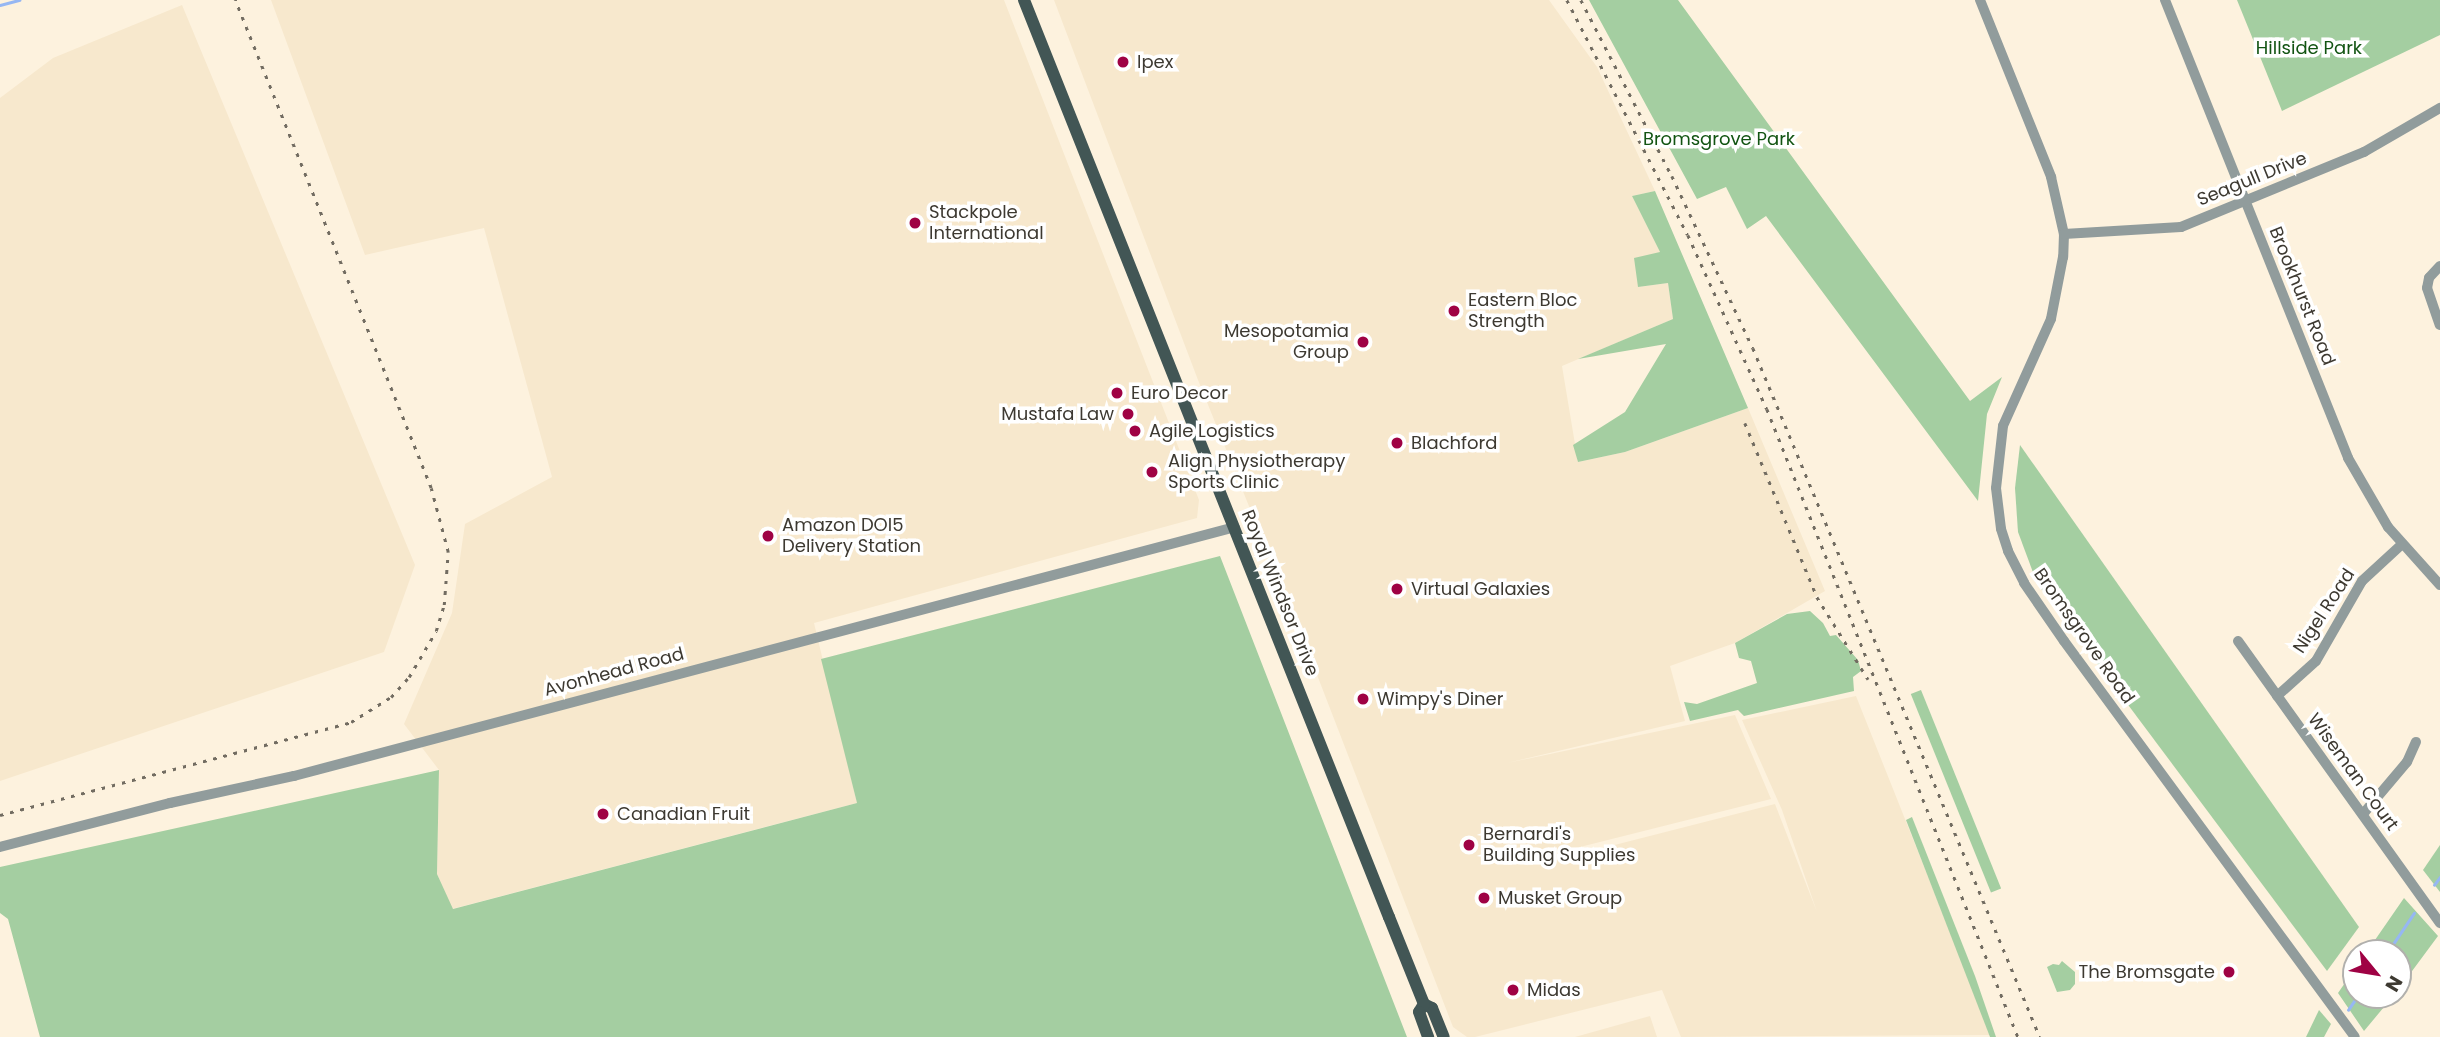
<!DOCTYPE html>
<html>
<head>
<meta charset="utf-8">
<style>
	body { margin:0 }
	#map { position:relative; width:2440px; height:1037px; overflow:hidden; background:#fdf2de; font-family:Poppins,sans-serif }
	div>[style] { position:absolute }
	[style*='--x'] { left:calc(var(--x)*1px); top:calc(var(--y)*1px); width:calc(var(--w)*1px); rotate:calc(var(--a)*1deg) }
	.built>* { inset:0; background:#f7e8cd }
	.green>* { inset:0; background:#a4cea1; transform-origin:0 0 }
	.stream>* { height:2.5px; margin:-1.25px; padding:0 1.25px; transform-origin:1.25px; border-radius:1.25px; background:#96b7f3 }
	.minor>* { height:10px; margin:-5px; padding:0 5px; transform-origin:5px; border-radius:5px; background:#919c9c }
	.major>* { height:12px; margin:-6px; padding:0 6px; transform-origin:6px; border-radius:6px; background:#425655 }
	.rail>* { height:2.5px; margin-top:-1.25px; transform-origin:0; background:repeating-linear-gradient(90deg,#726c61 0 3.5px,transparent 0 10.5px) }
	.dots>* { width:19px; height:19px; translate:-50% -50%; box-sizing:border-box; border:4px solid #fff; border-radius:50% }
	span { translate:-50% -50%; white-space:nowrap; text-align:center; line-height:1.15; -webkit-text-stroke:7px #fff; paint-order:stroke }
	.park-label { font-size:18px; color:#125412 }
	.poi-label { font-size:18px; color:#3d3931 }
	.left { translate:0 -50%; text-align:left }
	.right { translate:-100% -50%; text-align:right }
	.street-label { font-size:18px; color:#3d3931 }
	.north { position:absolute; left:2342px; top:939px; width:70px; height:70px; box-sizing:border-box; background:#fff; border:2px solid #b1b0ad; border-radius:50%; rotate:120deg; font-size:19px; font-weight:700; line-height:28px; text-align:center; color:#3d3931 }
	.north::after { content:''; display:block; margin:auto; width:24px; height:32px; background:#9f0244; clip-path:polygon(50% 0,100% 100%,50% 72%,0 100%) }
</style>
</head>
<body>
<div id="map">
	<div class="built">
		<div style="clip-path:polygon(271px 0,1004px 0,1199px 500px,1197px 518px,814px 623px,857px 803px,452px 909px,437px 874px,439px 770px,404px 724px,452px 613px,465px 524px,552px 477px,484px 228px,365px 255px)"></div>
		<div style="clip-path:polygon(1054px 0,1549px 0,1597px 67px,1655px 191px,1632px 196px,1660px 252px,1638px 287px,1668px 283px,1673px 319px,1562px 366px,1578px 462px,1625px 452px,1748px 408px,1825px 591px,1735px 643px,1670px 666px,1685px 721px,1507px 763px,1735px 715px,1771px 799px,1576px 848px,1548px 862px,1775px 804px,1817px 912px,1782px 810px,1742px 720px,1856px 696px,1991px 1035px,1681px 1037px,1662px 990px,1475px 1037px,1467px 1037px,1453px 1027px,1314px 667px,1198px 380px)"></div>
		<div style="clip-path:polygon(182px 5px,415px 565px,384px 652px,0 781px,0 98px,53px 58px)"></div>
		<div style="clip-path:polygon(1650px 1016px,1657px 1037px,1575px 1037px)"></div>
	</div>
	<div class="green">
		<div style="clip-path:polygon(1589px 0,1678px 0,1970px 401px,2002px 377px,1987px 414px,1978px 501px,1766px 216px,1747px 229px,1726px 187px,1697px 199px)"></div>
		<div style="clip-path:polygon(2237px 0,2440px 0,2440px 35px,2282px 111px)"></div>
		<div style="clip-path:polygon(1655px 191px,1748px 408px,1625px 452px,1578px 462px,1573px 445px,1625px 412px,1666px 344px,1578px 359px,1673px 319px,1668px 283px,1638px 287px,1634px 258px,1660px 252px,1632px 196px)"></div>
		<div style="clip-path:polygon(2020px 445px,2359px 927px,2327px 971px,2037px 583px,2018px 532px,2015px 488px)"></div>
		<div style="clip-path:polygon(1220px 556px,1407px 1037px,40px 1037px,8px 919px,0 913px,0 867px,439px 770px,437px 874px,453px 909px,857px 803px,821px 659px)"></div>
		<div style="clip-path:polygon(1810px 611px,1823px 623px,1830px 636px,1836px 635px,1858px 660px,1861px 671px,1853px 677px,1854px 691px,1744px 716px,1738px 710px,1690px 721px,1684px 702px,1697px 704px,1757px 683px,1751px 661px,1739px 658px,1735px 643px,1787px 614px)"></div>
		<div style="left:1921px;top:690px;width:214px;height:11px;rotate:68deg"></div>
		<div style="clip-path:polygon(1912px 817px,1975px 976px,1996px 1037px,1990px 1037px,1906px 820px)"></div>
		<div style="clip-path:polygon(2440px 845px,2440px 892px,2423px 870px)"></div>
		<div style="clip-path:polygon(2404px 898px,2438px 936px,2398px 990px,2398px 953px,2366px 953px)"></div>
		<div style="clip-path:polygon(2062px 961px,2075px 972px,2075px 984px,2070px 990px,2057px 992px,2047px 967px,2053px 964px,2059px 965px)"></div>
		<div style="clip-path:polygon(2356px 967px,2356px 995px,2394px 995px,2364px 1031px,2338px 993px)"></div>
		<div style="clip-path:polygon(2319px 1010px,2331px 1024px,2324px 1037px,2306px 1037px)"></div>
	</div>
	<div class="stream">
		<div style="--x:0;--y:5;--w:20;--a:-15"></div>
		<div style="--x:2434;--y:885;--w:10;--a:-53"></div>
		<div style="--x:2387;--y:953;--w:48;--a:-56"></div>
		<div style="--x:2348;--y:1010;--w:18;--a:-56"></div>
	</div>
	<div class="minor">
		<div style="--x:1980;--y:0;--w:191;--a:68.1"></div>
		<div style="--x:2051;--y:177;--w:58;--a:77.2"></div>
		<div style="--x:2064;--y:234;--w:23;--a:92"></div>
		<div style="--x:2063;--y:257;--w:63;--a:101"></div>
		<div style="--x:2051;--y:319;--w:117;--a:114.2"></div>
		<div style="--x:2003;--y:426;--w:62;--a:96.4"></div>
		<div style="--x:1996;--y:488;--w:41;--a:83"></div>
		<div style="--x:2001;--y:529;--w:23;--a:72"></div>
		<div style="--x:2008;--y:551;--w:36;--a:63"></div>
		<div style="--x:2024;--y:583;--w:70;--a:55.4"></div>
		<div style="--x:2064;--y:641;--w:491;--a:53.7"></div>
		<div style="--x:2165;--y:0;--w:493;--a:68.2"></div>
		<div style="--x:2348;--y:458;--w:80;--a:59.9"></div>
		<div style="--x:2388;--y:527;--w:78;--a:48.1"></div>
		<div style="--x:2064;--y:234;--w:117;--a:-3.4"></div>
		<div style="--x:2181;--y:227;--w:198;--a:-22.3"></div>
		<div style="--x:2364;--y:152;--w:88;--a:-30.1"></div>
		<div style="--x:2440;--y:266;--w:16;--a:133"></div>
		<div style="--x:2429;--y:278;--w:10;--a:101"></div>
		<div style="--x:2427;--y:288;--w:39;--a:71"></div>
		<div style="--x:2238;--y:641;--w:347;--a:54.4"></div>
		<div style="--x:2277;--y:696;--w:52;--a:-41.9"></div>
		<div style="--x:2316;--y:661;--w:92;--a:-60.1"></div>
		<div style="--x:2362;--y:581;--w:53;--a:-42.7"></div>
		<div style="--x:2363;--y:814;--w:68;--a:-49.8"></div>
		<div style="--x:2407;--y:762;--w:22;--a:-66"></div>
		<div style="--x:0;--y:847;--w:176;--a:-14.5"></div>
		<div style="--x:170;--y:803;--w:127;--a:-12.3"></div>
		<div style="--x:294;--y:776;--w:973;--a:-14.82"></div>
	</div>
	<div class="major">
		<div style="--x:1024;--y:0;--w:987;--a:68.3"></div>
		<div style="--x:1389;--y:917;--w:94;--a:68.1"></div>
		<div style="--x:1424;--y:1004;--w:9;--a:27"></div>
		<div style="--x:1432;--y:1008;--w:31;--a:68"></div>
		<div style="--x:1424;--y:1004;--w:9;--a:122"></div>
		<div style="--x:1419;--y:1012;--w:27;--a:70"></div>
	</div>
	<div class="rail">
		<div style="--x:1567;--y:0;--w:264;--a:62.8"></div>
		<div style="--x:1688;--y:235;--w:191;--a:65.6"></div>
		<div style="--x:1767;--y:409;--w:676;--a:68.21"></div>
		<div style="--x:1581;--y:0;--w:198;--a:62.7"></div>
		<div style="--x:1672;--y:176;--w:190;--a:64.8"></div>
		<div style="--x:1753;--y:348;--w:746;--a:67.39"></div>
		<div style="--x:1745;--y:423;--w:188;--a:67.5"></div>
		<div style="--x:1817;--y:597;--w:97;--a:58.1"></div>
		<div style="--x:0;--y:815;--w:363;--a:-14.8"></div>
		<div style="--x:351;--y:722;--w:47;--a:-32"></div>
		<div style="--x:391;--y:697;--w:27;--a:-48"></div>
		<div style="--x:409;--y:677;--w:53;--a:-59.6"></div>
		<div style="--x:436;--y:631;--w:27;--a:-73"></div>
		<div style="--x:444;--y:605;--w:53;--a:-85.7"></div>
		<div style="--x:448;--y:552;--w:66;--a:-104.9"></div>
		<div style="--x:431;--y:488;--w:526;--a:-111.88"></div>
	</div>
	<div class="dots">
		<div style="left:1123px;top:62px;background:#9f0244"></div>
		<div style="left:915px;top:223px;background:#9f0244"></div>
		<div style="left:1454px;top:311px;background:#9f0244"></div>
		<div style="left:1363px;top:342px;background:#9f0244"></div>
		<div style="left:1117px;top:393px;background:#9f0244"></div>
		<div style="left:1128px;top:414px;background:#9f0244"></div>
		<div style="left:1135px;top:431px;background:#9f0244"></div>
		<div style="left:1397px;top:443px;background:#9f0244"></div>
		<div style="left:1152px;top:472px;background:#9f0244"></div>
		<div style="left:768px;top:536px;background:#9f0244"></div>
		<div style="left:1397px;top:589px;background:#9f0244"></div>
		<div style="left:1363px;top:699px;background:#9f0244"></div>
		<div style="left:603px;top:814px;background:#9f0244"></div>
		<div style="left:1469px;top:845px;background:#9f0244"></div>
		<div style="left:1484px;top:898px;background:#9f0244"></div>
		<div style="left:2229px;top:972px;background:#9f0244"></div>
		<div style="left:1513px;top:990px;background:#9f0244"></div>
	</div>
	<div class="park-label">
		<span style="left:2309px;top:48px">Hillside Park</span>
		<span style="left:1719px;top:139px">Bromsgrove Park</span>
	</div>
	<div class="poi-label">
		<span class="left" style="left:1137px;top:62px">Ipex</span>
		<span class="left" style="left:929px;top:223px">Stackpole<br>International</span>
		<span class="left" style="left:1468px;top:311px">Eastern Bloc<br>Strength</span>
		<span class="right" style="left:1349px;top:342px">Mesopotamia<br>Group</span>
		<span class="left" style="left:1131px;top:393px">Euro Decor</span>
		<span class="right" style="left:1114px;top:414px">Mustafa Law</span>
		<span class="left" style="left:1149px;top:431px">Agile Logistics</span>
		<span class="left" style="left:1411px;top:443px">Blachford</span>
		<span class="left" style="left:1168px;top:472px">Align Physiotherapy<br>Sports Clinic</span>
		<span class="left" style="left:782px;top:536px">Amazon DOI5<br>Delivery Station</span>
		<span class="left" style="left:1411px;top:589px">Virtual Galaxies</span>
		<span class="left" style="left:1377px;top:699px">Wimpy's Diner</span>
		<span class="left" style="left:617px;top:814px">Canadian Fruit</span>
		<span class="left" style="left:1483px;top:845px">Bernardi's<br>Building Supplies</span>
		<span class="left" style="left:1498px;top:898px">Musket Group</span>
		<span class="right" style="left:2215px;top:972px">The Bromsgate</span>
		<span class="left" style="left:1527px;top:990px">Midas</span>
	</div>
	<div class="street-label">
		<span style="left:2252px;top:179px;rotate:-22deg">Seagull Drive</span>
		<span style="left:2302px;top:296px;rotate:68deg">Brookhurst Road</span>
		<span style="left:1280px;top:593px;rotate:68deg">Royal Windsor Drive</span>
		<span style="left:2324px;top:611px;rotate:-57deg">Nigel Road</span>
		<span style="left:2084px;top:636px;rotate:55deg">Bromsgrove Road</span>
		<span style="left:614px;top:672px;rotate:-15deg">Avonhead Road</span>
		<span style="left:2353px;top:772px;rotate:54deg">Wiseman Court</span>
	</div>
	<div class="north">N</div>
</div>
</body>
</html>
